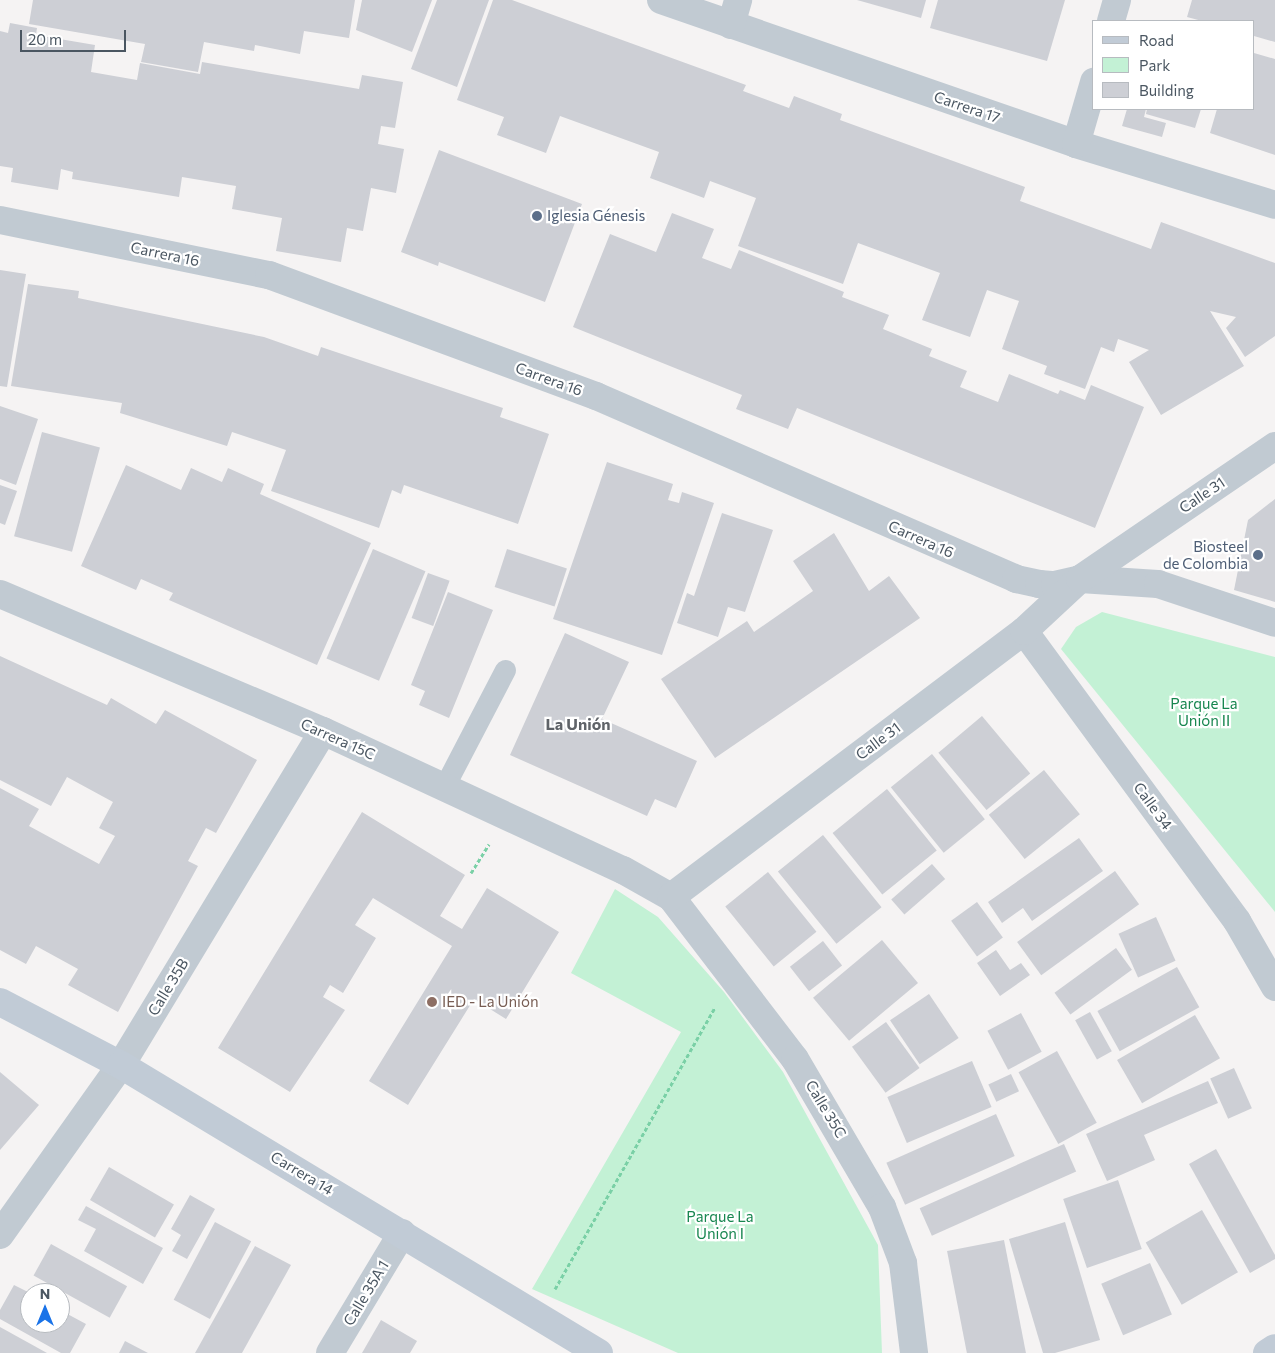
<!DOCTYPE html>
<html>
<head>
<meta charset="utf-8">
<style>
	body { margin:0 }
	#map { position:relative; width:1275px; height:1353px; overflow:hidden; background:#f5f3f3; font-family:Commissioner,sans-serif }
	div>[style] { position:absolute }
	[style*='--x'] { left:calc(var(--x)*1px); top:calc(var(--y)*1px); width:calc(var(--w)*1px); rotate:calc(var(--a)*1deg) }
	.green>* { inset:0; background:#c3f1d5 }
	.building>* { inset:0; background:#cdcfd5; transform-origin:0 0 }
	.path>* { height:3px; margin-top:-1.5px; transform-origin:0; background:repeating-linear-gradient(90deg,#7ad0a6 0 4px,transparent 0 6.5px) }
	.lane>* { height:21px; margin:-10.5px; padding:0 10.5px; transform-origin:10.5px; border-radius:10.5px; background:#c1cad2 }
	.street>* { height:28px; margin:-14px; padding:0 14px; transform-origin:14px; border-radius:14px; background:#c1cad2 }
	.secondary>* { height:28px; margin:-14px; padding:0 14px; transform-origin:14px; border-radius:14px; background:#c1cbd6 }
	.dots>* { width:14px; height:14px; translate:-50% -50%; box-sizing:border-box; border:2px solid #fff; border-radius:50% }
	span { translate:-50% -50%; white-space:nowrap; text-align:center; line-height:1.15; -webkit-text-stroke:4.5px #fff; paint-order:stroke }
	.street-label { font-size:15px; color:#4a5661 }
	.service-label { font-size:15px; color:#4e5e75 }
	.left { translate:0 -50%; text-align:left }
	.right { translate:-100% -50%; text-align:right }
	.park-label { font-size:15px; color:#17864f }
	.education-label { font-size:15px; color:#785e54 }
	.neighbourhood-label { font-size:16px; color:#5f6368; font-weight:700 }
	.legend { position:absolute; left:1092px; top:20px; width:162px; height:90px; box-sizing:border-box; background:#fff; border:1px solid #b7bbc0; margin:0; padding:6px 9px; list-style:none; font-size:15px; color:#4a5661 }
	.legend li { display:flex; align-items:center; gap:10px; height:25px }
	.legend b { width:25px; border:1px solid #b7bbc0 }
	.north { position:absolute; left:20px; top:1283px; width:50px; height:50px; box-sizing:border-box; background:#fff; border:1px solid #b7bbc0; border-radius:50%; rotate:0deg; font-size:14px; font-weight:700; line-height:20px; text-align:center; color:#4a5661 }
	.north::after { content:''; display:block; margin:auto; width:18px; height:22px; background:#1a73e8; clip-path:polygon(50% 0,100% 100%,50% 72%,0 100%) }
	.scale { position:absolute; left:20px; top:30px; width:106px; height:22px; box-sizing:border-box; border:2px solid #4a5661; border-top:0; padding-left:6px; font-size:15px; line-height:18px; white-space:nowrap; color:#4a5661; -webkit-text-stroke:4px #fff; paint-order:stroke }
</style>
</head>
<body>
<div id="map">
	<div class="green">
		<div style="clip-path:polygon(1102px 612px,1275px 657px,1275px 912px,1061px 649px,1076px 627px)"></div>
		<div style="clip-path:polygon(615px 889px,658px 917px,724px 992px,783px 1072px,878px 1245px,882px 1353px,678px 1353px,532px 1289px,681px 1032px,571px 973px)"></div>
	</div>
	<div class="building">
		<div style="clip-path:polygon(33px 0,355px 0,349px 38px,304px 31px,300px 54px,255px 45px,254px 51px,204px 42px,198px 72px,141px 62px,145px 44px,29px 24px)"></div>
		<div style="clip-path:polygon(362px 0,432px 0,412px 52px,356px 30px)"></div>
		<div style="clip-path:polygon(437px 0,489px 0,457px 87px,411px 69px)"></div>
		<div style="clip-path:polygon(493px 0,512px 0,746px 85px,743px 91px,789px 108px,794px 96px,842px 114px,840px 120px,1025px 187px,1020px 201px,1151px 249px,1161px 222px,1275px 263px,1275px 336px,1245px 357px,1226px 328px,1236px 317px,1210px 311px,1244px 366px,1161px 415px,1129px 362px,1149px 350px,1118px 339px,1114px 352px,1101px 347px,1085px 389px,1044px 374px,1047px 366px,1002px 349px,1019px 301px,987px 290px,970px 337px,922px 320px,940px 273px,858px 243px,843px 284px,738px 246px,756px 198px,710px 181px,704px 198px,650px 178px,659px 152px,560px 116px,546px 153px,497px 135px,504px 117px,457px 100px)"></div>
		<div style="clip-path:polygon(857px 0,926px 0,921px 18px)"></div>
		<div style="clip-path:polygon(938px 0,1065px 0,1047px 61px,930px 28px)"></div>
		<div style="clip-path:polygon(1192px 0,1275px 0,1275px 42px,1254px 36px,1254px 21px,1202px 21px,1187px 17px)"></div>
		<div style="clip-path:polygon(10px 23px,37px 28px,36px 35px,95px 45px,91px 72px,137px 80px,140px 63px,200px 74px,202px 62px,359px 89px,362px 75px,403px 82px,395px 128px,381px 126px,378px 144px,404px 149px,396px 193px,371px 188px,363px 231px,347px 228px,341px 262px,276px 251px,282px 218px,232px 209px,236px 186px,182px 177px,179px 197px,72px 179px,73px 172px,61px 169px,58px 190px,11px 182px,13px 168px,0 166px,0 31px,8px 33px)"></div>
		<div style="clip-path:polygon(1254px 53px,1275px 59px,1275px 155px,1210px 133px,1217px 109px,1254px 109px)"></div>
		<div style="clip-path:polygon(1127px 109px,1146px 109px,1144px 117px,1166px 123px,1162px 137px,1122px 126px)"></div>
		<div style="clip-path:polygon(1147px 109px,1201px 109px,1195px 128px,1146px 114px)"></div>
		<div style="clip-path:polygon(439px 150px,582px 204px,545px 302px,439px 262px,438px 266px,401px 252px)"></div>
		<div style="clip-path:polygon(672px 213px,714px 229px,702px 258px,731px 269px,739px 250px,844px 292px,842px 297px,889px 315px,883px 329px,932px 349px,929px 356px,967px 371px,960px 387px,998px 402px,1009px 374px,1058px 394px,1060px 390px,1085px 400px,1091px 385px,1144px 407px,1095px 528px,797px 408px,788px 429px,736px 409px,742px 395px,573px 327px,610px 234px,656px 252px)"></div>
		<div style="clip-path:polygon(0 270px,26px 274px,7px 387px,0 386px)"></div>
		<div style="clip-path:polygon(28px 284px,79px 291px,78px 298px,264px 337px,318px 356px,321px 347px,503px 408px,500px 417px,549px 434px,518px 524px,404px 485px,401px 494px,392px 490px,379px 528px,271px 491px,286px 450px,232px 432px,227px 446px,120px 413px,122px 403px,11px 386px)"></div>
		<div style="clip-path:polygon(0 406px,38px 419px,16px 485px,0 479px)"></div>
		<div style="left:42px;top:432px;width:60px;height:108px;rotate:15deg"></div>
		<div style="clip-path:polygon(607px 462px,673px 484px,668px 500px,679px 503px,682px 492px,714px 503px,662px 655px,553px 619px)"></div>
		<div style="clip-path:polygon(126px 465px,181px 490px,191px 468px,222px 482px,228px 468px,264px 484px,260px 494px,371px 543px,317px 665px,169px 600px,173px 593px,141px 579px,136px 590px,81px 566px)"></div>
		<div style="clip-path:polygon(0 485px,17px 491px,5px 525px,0 523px)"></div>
		<div style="clip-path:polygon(1275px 499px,1275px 602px,1234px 590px,1248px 520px)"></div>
		<div style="clip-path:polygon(722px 513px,773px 530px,745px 612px,728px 607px,718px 637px,677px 623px,687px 593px,694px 596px)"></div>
		<div style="clip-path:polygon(834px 533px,869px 591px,889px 576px,920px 618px,715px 758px,661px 679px,747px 621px,754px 632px,813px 591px,793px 561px)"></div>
		<div style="left:373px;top:549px;width:57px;height:119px;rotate:23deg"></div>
		<div style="left:507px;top:549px;width:63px;height:40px;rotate:18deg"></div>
		<div style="left:428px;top:573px;width:23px;height:48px;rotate:20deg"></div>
		<div style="clip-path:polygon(448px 592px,493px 610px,449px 718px,419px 705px,425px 691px,411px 685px)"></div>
		<div style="clip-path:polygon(565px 633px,629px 662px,602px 719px,697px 761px,676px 808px,655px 799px,647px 816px,510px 755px)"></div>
		<div style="clip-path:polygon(0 656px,107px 705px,111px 698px,156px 724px,165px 710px,257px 760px,216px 833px,206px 828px,188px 861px,198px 866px,118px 1012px,68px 985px,78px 969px,36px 946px,26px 964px,0 950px,0 788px,39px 809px,29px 826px,99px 864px,115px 836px,99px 828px,113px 802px,67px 777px,51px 806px,0 780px)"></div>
		<div style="left:982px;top:716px;width:75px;height:57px;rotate:50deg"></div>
		<div style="left:932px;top:754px;width:84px;height:53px;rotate:51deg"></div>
		<div style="left:1044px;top:770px;width:57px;height:71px;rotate:51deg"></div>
		<div style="left:887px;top:789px;width:79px;height:70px;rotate:51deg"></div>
		<div style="clip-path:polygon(362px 812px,465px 875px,440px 916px,462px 929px,487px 888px,559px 932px,506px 1019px,474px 999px,408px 1105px,369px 1081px,452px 946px,373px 898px,355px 925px,376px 938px,343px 993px,330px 985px,323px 997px,345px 1010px,290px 1092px,218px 1048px)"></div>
		<div style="left:823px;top:835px;width:93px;height:58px;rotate:51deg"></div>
		<div style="clip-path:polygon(1079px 838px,1103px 871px,1032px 921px,1023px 908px,1002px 923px,988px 902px)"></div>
		<div style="left:932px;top:864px;width:20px;height:54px;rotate:49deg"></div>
		<div style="left:1115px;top:871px;width:41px;height:121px;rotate:54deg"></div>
		<div style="left:768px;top:872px;width:77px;height:55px;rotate:51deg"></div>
		<div style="left:977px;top:902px;width:44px;height:32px;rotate:54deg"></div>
		<div style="left:1156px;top:917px;width:48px;height:41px;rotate:66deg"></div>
		<div style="left:882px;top:940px;width:56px;height:90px;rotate:50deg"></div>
		<div style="left:823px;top:941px;width:31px;height:42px;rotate:52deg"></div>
		<div style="left:1116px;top:948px;width:27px;height:76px;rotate:54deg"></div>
		<div style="clip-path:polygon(996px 950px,1010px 970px,1021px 963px,1030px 975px,1000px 996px,977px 963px)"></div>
		<div style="left:1177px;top:967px;width:46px;height:91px;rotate:61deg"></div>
		<div style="left:929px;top:994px;width:53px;height:47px;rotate:56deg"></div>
		<div style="left:1090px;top:1012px;width:45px;height:17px;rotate:61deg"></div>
		<div style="left:1021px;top:1013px;width:44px;height:38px;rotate:62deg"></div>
		<div style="left:1195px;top:1015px;width:50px;height:90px;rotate:60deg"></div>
		<div style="left:886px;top:1022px;width:57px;height:42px;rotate:54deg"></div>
		<div style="left:1057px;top:1051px;width:82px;height:44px;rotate:61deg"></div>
		<div style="left:972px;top:1061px;width:50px;height:92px;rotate:67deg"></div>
		<div style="left:1234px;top:1068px;width:44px;height:26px;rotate:66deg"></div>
		<div style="clip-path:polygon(0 1072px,39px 1105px,0 1150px)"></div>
		<div style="left:1011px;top:1074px;width:19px;height:25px;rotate:65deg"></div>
		<div style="clip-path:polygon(1208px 1081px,1218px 1103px,1144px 1135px,1155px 1160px,1107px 1181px,1086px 1134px)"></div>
		<div style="left:996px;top:1114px;width:46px;height:120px;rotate:66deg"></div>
		<div style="left:1064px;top:1144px;width:30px;height:158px;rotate:66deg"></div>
		<div style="clip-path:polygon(1216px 1149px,1275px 1255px,1275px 1259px,1250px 1273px,1189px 1164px)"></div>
		<div style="left:109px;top:1167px;width:75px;height:38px;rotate:30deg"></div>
		<div style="left:1118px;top:1180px;width:73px;height:58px;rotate:71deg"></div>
		<div style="clip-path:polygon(190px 1195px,215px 1209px,187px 1259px,172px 1251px,181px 1235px,171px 1229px)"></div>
		<div style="clip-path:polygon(86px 1206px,163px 1248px,143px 1284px,84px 1251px,96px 1229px,78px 1220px)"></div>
		<div style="left:1202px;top:1210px;width:72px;height:65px;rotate:60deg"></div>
		<div style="left:215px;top:1222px;width:41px;height:88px;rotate:28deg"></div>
		<div style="clip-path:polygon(1065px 1222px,1100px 1340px,1055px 1353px,1043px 1353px,1009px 1239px)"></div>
		<div style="left:1004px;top:1240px;width:115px;height:58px;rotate:79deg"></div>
		<div style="left:51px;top:1244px;width:87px;height:36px;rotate:29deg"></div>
		<div style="clip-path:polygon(255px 1246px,291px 1265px,242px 1353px,195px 1353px)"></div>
		<div style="left:1150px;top:1263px;width:56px;height:53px;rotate:67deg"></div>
		<div style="clip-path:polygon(14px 1285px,30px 1293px,30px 1323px,60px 1323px,60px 1310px,86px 1324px,70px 1353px,61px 1353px,0 1319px,0 1310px)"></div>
		<div style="clip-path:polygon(381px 1320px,417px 1341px,410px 1353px,362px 1353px)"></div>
		<div style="clip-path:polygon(0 1327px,47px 1353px,0 1353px)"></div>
		<div style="clip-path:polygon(125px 1341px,148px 1353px,119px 1353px)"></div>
	</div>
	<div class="path">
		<div style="--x:471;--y:873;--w:34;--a:-58"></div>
		<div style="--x:555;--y:1289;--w:324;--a:-60.4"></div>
	</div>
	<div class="lane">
		<div style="--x:444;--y:787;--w:132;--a:-62.5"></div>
	</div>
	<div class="street">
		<div style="--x:661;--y:0;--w:439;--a:19.1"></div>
		<div style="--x:1076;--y:144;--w:208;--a:17"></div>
		<div style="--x:1111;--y:21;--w:22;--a:-74"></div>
		<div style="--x:731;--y:25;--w:26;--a:-74"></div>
		<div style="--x:1076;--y:144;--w:65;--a:-73.8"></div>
		<div style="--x:0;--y:220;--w:275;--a:11.6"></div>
		<div style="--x:269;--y:275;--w:349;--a:20.3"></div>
		<div style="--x:596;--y:396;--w:458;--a:23.5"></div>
		<div style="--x:1016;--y:579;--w:24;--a:12"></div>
		<div style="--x:1039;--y:584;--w:16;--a:4"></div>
		<div style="--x:1055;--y:585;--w:26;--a:-13"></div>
		<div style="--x:1080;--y:579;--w:78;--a:3.7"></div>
		<div style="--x:1158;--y:584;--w:123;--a:18.4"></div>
		<div style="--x:0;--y:594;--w:351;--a:23"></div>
		<div style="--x:323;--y:731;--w:331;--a:24.9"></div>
		<div style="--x:623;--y:870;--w:55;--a:29.4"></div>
		<div style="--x:671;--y:897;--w:204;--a:52.6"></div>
		<div style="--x:795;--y:1059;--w:172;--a:59.6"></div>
		<div style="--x:882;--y:1207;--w:60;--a:69.4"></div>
		<div style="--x:903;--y:1263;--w:91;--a:83"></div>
		<div style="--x:1024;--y:631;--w:360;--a:53.7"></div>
		<div style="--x:1237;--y:921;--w:76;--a:60.1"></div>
		<div style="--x:671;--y:897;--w:442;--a:-37"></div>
		<div style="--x:1024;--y:631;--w:76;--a:-42.9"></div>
		<div style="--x:1080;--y:579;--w:236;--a:-34.3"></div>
		<div style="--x:0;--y:1235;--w:209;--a:-54.6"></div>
		<div style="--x:121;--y:1065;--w:390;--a:-58.8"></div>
		<div style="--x:330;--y:1353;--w:140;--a:-59"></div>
	</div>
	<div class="secondary">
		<div style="--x:0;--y:1002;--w:136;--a:27.5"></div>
		<div style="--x:121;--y:1065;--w:558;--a:31.07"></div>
		<div style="--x:1267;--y:1353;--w:9;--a:-32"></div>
	</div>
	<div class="dots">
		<div style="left:537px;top:216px;background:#5c6f8a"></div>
		<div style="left:1258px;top:555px;background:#5c6f8a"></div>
		<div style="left:432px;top:1002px;background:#8d6e63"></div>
	</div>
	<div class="street-label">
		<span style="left:967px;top:107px;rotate:19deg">Carrera 17</span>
		<span style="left:165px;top:254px;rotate:12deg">Carrera 16</span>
		<span style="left:549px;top:379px;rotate:20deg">Carrera 16</span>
		<span style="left:1202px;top:495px;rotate:-34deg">Calle 31</span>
		<span style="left:921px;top:539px;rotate:24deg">Carrera 16</span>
		<span style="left:338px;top:739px;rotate:24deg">Carrera 15C</span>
		<span style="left:878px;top:741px;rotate:-37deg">Calle 31</span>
		<span style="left:1153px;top:806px;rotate:54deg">Calle 34</span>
		<span style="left:168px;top:987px;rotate:-59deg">Calle 35B</span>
		<span style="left:826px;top:1109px;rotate:59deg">Calle 35C</span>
		<span style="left:302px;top:1173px;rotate:31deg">Carrera 14</span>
		<span style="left:366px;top:1293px;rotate:-59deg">Calle 35A 1</span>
	</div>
	<div class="service-label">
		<span class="left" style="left:547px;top:216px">Iglesia Génesis</span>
		<span class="right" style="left:1248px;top:555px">Biosteel<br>de Colombia</span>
	</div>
	<div class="park-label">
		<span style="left:1204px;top:712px">Parque La<br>Unión II</span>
		<span style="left:720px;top:1225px">Parque La<br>Unión I</span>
	</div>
	<div class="education-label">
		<span class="left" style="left:442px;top:1002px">IED - La Unión</span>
	</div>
	<div class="neighbourhood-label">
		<span style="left:578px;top:724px">La Unión</span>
	</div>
	<ul class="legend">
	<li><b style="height:6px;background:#c1cbd6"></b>Road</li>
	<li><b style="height:14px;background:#c3f1d5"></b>Park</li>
	<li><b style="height:14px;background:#cdcfd5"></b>Building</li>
	</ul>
	<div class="north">N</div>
	<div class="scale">20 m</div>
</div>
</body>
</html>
